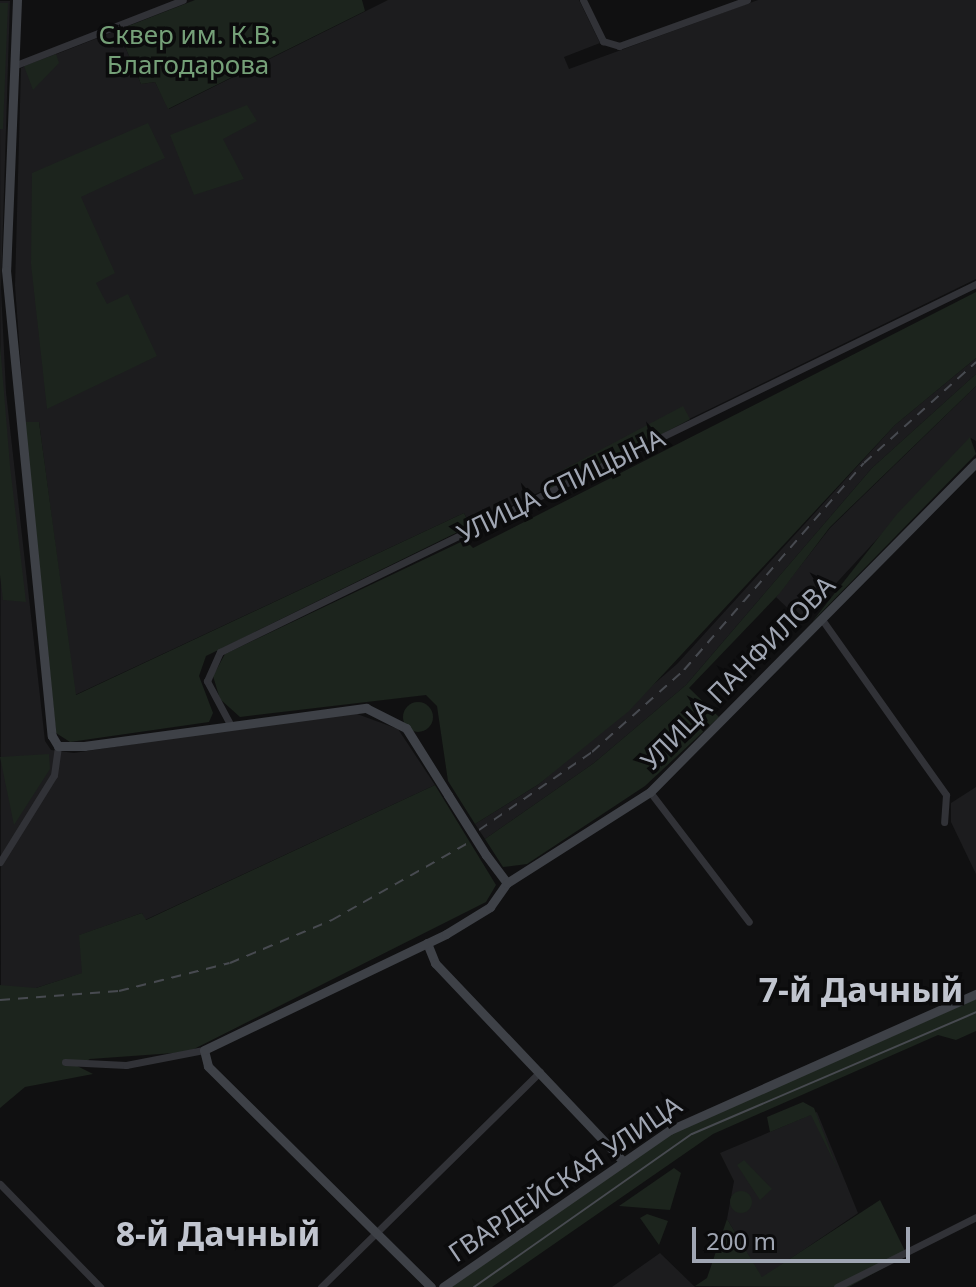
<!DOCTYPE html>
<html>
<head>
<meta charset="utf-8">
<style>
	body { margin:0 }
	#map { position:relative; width:976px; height:1287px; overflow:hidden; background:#101011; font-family:"Noto Sans",sans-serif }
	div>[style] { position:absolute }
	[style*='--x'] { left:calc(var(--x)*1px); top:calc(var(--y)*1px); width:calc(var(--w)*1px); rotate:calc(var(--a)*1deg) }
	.built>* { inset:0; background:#1c1c1e }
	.green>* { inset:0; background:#1c241d; transform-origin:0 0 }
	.round { border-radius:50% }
	.street>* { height:7px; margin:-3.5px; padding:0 3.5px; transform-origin:3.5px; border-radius:3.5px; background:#313237 }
	.secondary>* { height:9px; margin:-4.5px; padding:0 4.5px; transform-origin:4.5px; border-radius:4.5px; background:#3e4147 }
	.tram>* { height:2px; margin:-1px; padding:0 1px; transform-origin:1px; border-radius:1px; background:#474a50 }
	.rail>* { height:2px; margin-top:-1px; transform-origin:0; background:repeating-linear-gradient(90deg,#474a50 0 10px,transparent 0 18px) }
	.secondary-bridge>* { height:9px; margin:-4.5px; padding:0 4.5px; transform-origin:4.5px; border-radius:4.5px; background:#3e4147 }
	span { translate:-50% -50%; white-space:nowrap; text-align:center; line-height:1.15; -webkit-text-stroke:7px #0b0b0c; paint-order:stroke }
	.park-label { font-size:26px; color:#75a078 }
	.street-label { font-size:26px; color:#a0a6b3 }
	.district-label { font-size:34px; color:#c1c5cf; font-weight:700 }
	.scale { position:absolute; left:692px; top:1227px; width:218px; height:36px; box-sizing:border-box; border:4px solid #a0a6b3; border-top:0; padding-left:10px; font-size:24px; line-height:28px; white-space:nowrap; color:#a0a6b3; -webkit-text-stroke:6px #0b0b0c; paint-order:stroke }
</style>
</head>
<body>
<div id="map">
	<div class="built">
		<div style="clip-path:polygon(388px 0,579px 0,600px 43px,564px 57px,569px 69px,758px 0,976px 0,976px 279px,470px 526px,464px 513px,75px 695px,39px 422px,25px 422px,15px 286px,21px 68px,118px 30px,141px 84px,155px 82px,169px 109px)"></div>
		<div style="clip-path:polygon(0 1px,10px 1px,1px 288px,6px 392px,45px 741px,51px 750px,74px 753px,349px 711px,398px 729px,435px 785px,145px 920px,142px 913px,80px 935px,83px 973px,36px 988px,1px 989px)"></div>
		<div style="clip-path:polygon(976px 358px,976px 374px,872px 468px,686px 685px,594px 763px,485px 839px,475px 824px,539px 784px,677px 664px,895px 425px)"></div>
		<div style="clip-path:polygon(976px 386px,976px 441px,971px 438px,801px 621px,776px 597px,830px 528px)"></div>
		<div style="clip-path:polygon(976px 787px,976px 874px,951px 822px,951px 803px)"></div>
		<div style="clip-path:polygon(817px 1112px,858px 1213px,762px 1278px,727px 1219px,734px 1181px,720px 1153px)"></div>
		<div style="clip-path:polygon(660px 1253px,695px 1287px,612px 1287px)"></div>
	</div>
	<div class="green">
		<div style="clip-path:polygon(195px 0,362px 0,365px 11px,168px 109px,155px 82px,141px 84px,118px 30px)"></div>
		<div style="clip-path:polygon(0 3px,8px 3px,3px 129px,0 129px)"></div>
		<div style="clip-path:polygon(56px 54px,59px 63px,33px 90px,24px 66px)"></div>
		<div style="clip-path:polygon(247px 105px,257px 121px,223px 139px,244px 179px,194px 195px,170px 135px)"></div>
		<div style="clip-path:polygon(148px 123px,165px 158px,81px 197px,115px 273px,96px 283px,107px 304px,128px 294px,157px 356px,47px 409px,31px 264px,32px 173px)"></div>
		<div style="clip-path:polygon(976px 292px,976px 358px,895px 425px,629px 711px,539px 784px,475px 824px,448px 781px,437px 706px,426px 695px,240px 717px,220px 699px,213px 676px,225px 654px,465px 540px,473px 548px)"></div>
		<div style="clip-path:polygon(0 344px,10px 466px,26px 602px,3px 600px,0 575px)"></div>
		<div style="clip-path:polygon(976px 374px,976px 386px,830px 527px,780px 593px,689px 688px,719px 717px,645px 786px,527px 864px,503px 867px,485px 839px,594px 763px,686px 685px,872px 468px)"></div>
		<div style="left:683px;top:406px;width:15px;height:156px;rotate:62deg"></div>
		<div style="clip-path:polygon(25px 422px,39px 422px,76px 695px,464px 513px,470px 526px,206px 656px,199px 676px,213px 713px,209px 722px,70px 742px,56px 733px)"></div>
		<div style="clip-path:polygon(970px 437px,976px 454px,812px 622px,897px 514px)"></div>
		<div class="round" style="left:403px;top:702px;width:30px;height:30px"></div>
		<div style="clip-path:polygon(49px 754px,50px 769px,14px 825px,0 757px)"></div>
		<div style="clip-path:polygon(435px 785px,496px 885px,486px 902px,188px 1052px,90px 1059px,77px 1066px,93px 1074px,25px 1087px,0 1108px,0 985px,36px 988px,82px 973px,79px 935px,142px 913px,146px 920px)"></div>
		<div style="clip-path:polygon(976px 999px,976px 1031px,956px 1040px,938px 1035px,713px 1134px,492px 1287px,451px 1287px,671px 1134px)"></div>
		<div style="clip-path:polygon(803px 1102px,814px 1108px,837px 1168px,811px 1115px,770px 1132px,767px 1117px)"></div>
		<div style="clip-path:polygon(744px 1160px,772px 1189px,760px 1200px,737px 1165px)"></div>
		<div style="clip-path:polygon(674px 1168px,681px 1173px,670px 1210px,619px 1206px)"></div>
		<div class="round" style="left:730px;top:1191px;width:22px;height:22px"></div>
		<div style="clip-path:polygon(880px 1200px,907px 1255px,849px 1287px,695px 1286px,707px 1278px,727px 1219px,762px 1277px)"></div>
		<div style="clip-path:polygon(647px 1214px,668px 1221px,659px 1245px,640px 1218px)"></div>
	</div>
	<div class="street">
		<div style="--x:583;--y:0;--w:46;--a:64"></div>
		<div style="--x:603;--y:41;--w:17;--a:17"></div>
		<div style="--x:619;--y:46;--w:136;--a:-19.8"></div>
		<div style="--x:16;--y:65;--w:179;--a:-21.3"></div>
		<div style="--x:823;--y:621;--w:213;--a:54.7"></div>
		<div style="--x:946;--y:795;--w:27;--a:94"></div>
		<div style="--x:230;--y:724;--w:49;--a:-118.1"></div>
		<div style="--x:207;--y:681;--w:32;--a:-66"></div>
		<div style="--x:220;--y:652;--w:841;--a:-25.96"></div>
		<div style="--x:650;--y:792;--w:163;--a:52.7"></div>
		<div style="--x:0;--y:862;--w:102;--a:-58.2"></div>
		<div style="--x:54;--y:775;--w:29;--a:-82"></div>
		<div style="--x:65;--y:1062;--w:61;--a:2.8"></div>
		<div style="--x:126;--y:1065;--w:79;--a:-10.9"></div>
		<div style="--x:0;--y:1184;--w:144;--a:45.8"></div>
		<div style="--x:321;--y:1287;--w:307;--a:-44.5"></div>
		<div style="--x:837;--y:1287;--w:156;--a:-26.7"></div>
	</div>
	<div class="secondary">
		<div style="--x:17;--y:0;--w:270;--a:92.3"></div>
		<div style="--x:6;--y:270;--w:468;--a:84.4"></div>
		<div style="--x:52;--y:736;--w:12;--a:59"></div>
		<div style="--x:58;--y:746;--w:26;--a:0"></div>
		<div style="--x:84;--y:746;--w:285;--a:-7.7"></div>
		<div style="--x:366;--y:708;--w:45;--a:26.6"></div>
		<div style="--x:406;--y:728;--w:79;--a:57.9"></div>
		<div style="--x:486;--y:855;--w:35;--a:53"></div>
		<div style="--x:427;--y:943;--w:22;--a:68"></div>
		<div style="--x:435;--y:963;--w:274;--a:46.5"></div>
		<div style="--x:431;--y:1287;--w:314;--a:-135.3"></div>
		<div style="--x:208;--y:1066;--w:16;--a:-104"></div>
		<div style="--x:204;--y:1050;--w:268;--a:-25.6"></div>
		<div style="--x:446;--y:934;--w:52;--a:-31.5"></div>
		<div style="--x:490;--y:907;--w:29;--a:-55"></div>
		<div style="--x:507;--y:883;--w:169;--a:-32.5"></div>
		<div style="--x:650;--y:792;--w:464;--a:-45.3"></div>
		<div style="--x:443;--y:1287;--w:276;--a:-34.7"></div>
		<div style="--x:670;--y:1130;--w:335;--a:-24"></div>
	</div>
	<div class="tram">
		<div style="--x:474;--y:1287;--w:266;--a:-35.1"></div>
		<div style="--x:692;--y:1134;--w:309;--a:-23.2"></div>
	</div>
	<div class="rail">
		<div style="--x:479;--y:830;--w:137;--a:-34.6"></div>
		<div style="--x:592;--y:752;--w:123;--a:-41.7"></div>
		<div style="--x:684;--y:670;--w:274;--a:-49"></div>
		<div style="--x:864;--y:463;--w:151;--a:-42"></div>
		<div style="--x:0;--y:1000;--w:119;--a:-4.3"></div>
		<div style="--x:119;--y:991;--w:114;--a:-14.2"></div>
		<div style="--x:230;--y:963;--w:111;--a:-22.9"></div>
		<div style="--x:332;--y:920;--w:156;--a:-29.5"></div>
	</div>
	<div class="secondary-bridge">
		<div style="--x:448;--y:795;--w:71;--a:57.7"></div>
	</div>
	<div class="park-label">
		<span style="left:188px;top:50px">Сквер им. К.В.<br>Благодарова</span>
	</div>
	<div class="street-label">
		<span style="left:561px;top:486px;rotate:-26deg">УЛИЦА СПИЦЫНА</span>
		<span style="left:738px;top:673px;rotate:-45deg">УЛИЦА ПАНФИЛОВА</span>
		<span style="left:565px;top:1179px;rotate:-34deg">ГВАРДЕЙСКАЯ УЛИЦА</span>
	</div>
	<div class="district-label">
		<span style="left:861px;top:990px">7-й Дачный</span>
		<span style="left:218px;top:1234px">8-й Дачный</span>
	</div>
	<div class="scale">200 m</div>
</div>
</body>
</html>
